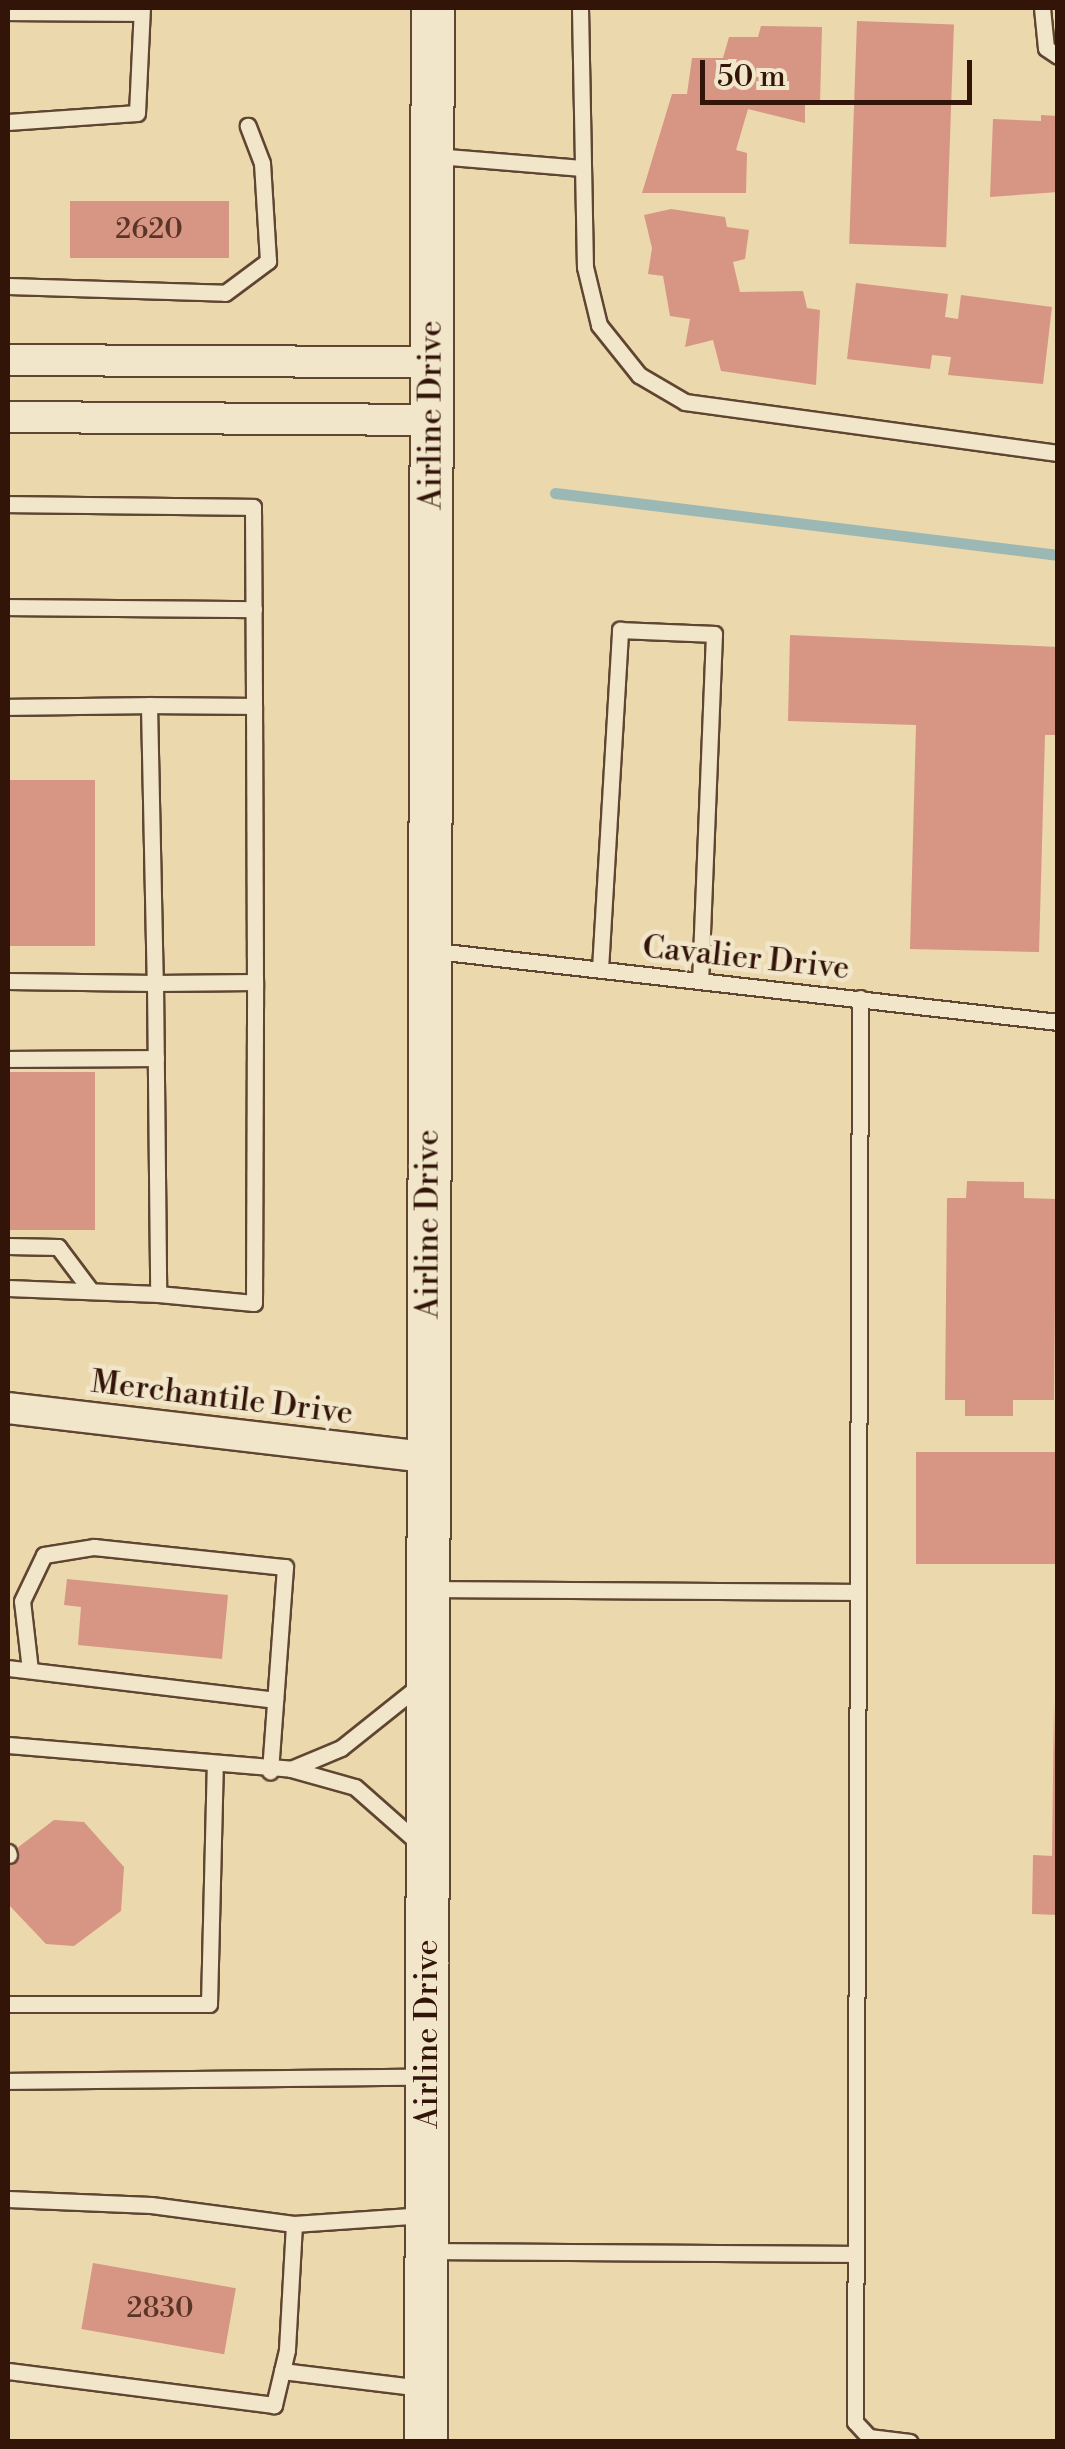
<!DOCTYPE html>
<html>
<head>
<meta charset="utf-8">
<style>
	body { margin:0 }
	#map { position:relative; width:1065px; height:2449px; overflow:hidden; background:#ebd8ad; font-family:"Libre Bodoni",serif }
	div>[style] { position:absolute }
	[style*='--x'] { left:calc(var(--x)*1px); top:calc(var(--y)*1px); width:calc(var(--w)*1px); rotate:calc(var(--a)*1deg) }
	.stream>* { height:11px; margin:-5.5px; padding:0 5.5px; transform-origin:5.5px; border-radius:5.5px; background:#9cb8b4 }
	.building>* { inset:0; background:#d79584; transform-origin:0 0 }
	.roads { filter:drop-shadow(2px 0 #604532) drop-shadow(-2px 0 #604532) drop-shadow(0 2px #604532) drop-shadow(0 -2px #604532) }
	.lane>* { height:15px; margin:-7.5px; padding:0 7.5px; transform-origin:7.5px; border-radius:7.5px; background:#f2e6ca }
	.street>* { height:30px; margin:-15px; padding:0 15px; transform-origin:15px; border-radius:15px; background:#f2e6ca }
	.secondary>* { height:42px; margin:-21px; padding:0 21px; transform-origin:21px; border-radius:21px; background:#f2e6ca }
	span { translate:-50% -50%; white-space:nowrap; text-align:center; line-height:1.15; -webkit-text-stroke:9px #f2e6ca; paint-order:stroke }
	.number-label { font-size:28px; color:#5b3428 }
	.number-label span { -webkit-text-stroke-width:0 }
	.street-label { font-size:32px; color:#321409 }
	.frame { position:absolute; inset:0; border:10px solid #321409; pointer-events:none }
	.scale { position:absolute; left:700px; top:60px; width:272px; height:45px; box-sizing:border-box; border:5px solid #321409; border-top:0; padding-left:12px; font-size:30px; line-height:35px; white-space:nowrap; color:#321409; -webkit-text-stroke:8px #f2e6ca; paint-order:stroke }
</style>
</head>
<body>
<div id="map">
	<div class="stream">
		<div style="--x:555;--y:493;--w:507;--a:7.03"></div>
	</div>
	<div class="building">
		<div style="left:857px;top:21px;width:97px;height:223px;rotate:2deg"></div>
		<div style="clip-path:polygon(761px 26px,822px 27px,820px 103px,805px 103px,805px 123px,748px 109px,736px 150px,747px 153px,746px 193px,642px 193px,672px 94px,687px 94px,692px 58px,723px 58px,729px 37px,758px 37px)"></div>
		<div style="clip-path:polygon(1041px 115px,1058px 116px,1058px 192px,990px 197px,993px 119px,1041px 121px)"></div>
		<div style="left:70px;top:201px;width:159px;height:57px"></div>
		<div style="clip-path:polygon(671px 209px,725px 217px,727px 227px,749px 230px,745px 259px,733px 262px,740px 292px,803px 291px,807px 308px,820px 310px,816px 385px,721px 371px,713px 340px,685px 347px,690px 319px,670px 316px,663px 276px,648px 274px,652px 248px,644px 215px)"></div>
		<div style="clip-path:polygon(856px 283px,948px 294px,945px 317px,958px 319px,961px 295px,1052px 307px,1043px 384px,948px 375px,951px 357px,932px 355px,930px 369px,847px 359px)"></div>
		<div style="clip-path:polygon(790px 635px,1058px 647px,1058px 735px,1045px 735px,1039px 952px,910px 949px,916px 725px,788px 721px)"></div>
		<div style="left:8px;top:780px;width:87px;height:166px"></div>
		<div style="left:8px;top:1072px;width:87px;height:158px"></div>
		<div style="clip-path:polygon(967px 1181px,1024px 1182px,1024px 1198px,1056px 1199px,1054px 1400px,1013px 1400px,1013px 1416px,965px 1416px,965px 1400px,945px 1400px,947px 1198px,966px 1198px)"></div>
		<div style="left:916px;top:1452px;width:142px;height:112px"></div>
		<div style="clip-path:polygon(67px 1579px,228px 1595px,222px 1659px,78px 1645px,81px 1607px,64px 1605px)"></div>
		<div style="clip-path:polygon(1054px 1701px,1058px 1915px,1032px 1914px,1033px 1855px,1052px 1856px)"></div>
		<div style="clip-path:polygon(54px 1820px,84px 1822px,124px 1867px,121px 1911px,74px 1946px,46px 1944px,8px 1904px,8px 1855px)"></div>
		<div style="left:93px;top:2263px;width:145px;height:67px;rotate:10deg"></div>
	</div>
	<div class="roads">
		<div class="lane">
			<div style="--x:580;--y:8;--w:259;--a:88.9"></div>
			<div style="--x:585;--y:267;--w:60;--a:76.4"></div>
			<div style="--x:599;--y:325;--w:64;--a:51.3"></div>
			<div style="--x:639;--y:375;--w:53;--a:30.4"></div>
			<div style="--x:685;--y:402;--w:376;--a:7.8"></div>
			<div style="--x:1042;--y:8;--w:40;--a:84.3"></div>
			<div style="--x:1046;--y:48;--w:14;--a:34"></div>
			<div style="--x:8;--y:12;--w:133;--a:0.4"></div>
			<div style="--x:8;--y:122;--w:129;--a:-4"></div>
			<div style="--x:137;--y:113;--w:105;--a:-87.3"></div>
			<div style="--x:436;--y:156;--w:145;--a:4.7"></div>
			<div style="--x:8;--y:286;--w:217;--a:1.8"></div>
			<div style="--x:225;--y:293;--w:54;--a:-36.7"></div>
			<div style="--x:268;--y:261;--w:98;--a:-93.5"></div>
			<div style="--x:262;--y:163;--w:40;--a:-111"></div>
			<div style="--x:8;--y:504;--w:245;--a:0.7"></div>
			<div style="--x:253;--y:507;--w:199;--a:89.7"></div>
			<div style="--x:8;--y:607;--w:246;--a:0.5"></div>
			<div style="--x:8;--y:707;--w:141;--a:-0.8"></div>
			<div style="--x:149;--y:705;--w:278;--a:88.8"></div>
			<div style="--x:155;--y:983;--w:100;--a:-0.6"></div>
			<div style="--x:255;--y:982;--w:276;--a:-90.2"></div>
			<div style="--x:254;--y:706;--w:105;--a:-179.5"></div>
			<div style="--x:436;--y:951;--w:626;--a:6.51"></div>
			<div style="--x:600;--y:969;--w:340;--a:-86.6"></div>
			<div style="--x:620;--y:630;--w:94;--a:2.4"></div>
			<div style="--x:714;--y:634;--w:347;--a:92.3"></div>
			<div style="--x:8;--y:981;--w:147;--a:0.8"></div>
			<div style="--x:155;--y:983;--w:311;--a:89.4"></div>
			<div style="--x:158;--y:1294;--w:150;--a:-177.7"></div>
			<div style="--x:860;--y:998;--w:1424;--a:90.2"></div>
			<div style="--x:855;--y:2422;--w:21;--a:47"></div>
			<div style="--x:869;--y:2437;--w:41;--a:7"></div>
			<div style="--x:8;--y:1059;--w:148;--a:-0.4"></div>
			<div style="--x:8;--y:1246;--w:50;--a:1.1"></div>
			<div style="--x:58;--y:1247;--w:55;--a:53.1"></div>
			<div style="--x:158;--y:1294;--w:96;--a:5.4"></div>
			<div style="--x:254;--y:1303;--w:321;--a:-89.8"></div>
			<div style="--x:432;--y:1589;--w:426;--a:0.4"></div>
			<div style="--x:8;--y:1668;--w:269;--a:6.8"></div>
			<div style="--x:30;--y:1670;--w:69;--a:-96.6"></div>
			<div style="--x:22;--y:1601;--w:51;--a:-64.4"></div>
			<div style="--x:44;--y:1555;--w:51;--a:-9.1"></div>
			<div style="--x:94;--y:1547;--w:192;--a:6"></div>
			<div style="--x:285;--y:1567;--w:205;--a:94.2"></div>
			<div style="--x:8;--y:1745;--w:284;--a:4.8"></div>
			<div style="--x:291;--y:1769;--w:54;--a:-22.8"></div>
			<div style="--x:341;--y:1748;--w:101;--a:-38.6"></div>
			<div style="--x:291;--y:1769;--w:66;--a:15.7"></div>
			<div style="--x:355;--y:1787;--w:89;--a:41.4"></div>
			<div style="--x:8;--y:1852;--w:3;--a:72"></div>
			<div style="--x:8;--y:2004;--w:201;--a:0"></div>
			<div style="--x:209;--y:2004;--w:238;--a:-88.6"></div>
			<div style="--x:8;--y:2081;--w:415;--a:-0.6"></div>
			<div style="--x:8;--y:2199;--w:143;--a:2.4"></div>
			<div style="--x:151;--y:2205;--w:144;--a:7.6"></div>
			<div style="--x:294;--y:2224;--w:126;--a:93.2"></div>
			<div style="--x:287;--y:2350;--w:57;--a:103.3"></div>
			<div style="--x:274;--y:2405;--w:268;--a:-172.7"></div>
			<div style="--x:294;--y:2224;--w:131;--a:-3.9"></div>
			<div style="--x:430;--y:2251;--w:426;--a:0.4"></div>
			<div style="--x:282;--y:2371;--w:141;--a:6.9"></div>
		</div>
		<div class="street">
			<div style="--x:8;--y:360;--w:424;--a:0.3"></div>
			<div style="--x:8;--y:417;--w:423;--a:0.4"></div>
			<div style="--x:8;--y:1408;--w:423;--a:6.7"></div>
		</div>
		<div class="secondary">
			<div style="--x:426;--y:2442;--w:2434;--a:-89.84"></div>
		</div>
	</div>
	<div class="number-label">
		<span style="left:149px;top:230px">2620</span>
		<span style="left:160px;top:2309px">2830</span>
	</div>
	<div class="street-label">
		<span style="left:431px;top:415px;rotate:-90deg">Airline Drive</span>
		<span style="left:746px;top:958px;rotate:6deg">Cavalier Drive</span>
		<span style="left:428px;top:1224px;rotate:-90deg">Airline Drive</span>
		<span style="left:222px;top:1398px;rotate:7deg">Merchantile Drive</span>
		<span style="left:427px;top:2034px;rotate:-90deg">Airline Drive</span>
	</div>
	<div class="frame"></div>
	<div class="scale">50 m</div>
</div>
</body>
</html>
